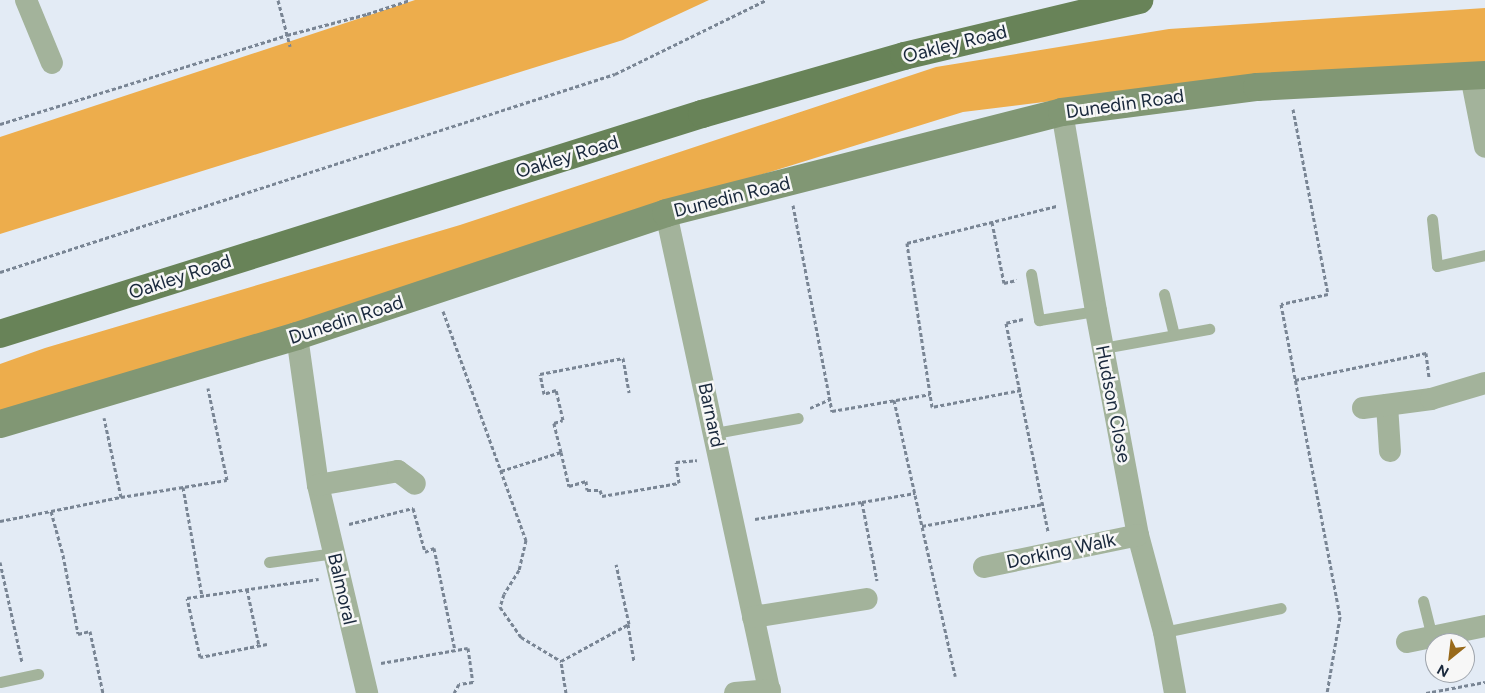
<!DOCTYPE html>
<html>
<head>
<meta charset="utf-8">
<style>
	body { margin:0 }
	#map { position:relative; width:1485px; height:693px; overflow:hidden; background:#e3ebf5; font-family:Figtree,sans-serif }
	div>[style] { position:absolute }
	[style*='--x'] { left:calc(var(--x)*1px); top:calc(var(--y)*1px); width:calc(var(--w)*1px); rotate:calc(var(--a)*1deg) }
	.forest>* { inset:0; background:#edad4c }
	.path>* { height:3px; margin-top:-1.5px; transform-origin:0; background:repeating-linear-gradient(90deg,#798594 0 4px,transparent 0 6.5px) }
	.lane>* { height:11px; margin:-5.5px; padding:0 5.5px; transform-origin:5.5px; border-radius:5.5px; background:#a3b39b }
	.street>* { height:22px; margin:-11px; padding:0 11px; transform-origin:11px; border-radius:11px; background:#a3b39b }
	.secondary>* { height:28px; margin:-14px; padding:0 14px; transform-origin:14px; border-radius:14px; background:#819774 }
	.primary>* { height:28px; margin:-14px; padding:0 14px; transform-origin:14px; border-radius:14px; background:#688358 }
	span { translate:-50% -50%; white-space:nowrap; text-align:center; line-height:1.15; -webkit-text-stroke:5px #f7f7f7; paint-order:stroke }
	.street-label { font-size:19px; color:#19283c }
	.north { position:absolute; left:1425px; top:633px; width:50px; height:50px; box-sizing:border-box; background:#f7f7f7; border:1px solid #9ea4ac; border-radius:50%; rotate:209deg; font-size:14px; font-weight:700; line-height:20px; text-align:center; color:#19283c }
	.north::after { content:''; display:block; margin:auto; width:18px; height:22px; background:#98691a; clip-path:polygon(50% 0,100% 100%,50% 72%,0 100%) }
</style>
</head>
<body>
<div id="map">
	<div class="forest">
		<div style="clip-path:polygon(415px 0,709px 0,623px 40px,0 234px,0 137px)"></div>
		<div style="clip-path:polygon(1485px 8px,1485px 64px,1283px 72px,963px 112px,567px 235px,242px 342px,0 414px,0 364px,45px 348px,460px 225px,936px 67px,1169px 29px)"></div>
	</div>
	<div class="path">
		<div style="--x:278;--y:0;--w:48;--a:75.4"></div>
		<div style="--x:1293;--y:109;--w:188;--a:79.3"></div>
		<div style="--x:1328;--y:294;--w:48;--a:168"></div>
		<div style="--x:1281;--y:304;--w:319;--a:79.3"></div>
		<div style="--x:1340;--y:617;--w:77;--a:99.7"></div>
		<div style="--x:0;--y:124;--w:300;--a:-17.2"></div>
		<div style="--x:287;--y:35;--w:83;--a:-14.7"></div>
		<div style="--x:367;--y:14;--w:45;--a:-18"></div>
		<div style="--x:793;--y:205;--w:210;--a:79.3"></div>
		<div style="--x:832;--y:411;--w:99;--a:-9.8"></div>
		<div style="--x:992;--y:222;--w:62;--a:78.9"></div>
		<div style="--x:1004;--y:283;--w:13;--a:-13"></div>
		<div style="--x:0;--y:272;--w:646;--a:-17.85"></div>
		<div style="--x:615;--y:74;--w:168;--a:-26.1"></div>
		<div style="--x:443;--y:311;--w:244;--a:70.1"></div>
		<div style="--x:526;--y:540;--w:31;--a:103"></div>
		<div style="--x:519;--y:570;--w:28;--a:122"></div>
		<div style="--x:504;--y:594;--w:14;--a:107"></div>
		<div style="--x:500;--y:607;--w:37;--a:55"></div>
		<div style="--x:521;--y:637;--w:47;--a:31"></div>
		<div style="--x:1023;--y:319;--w:17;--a:167"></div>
		<div style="--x:1006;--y:323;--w:213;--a:78.6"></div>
		<div style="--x:1295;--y:380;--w:134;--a:-11.6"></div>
		<div style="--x:1426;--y:353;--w:24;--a:83"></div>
		<div style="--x:1021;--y:390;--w:91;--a:169.2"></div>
		<div style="--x:932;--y:407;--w:166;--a:-98.7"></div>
		<div style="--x:907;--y:243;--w:154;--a:-13.9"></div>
		<div style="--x:894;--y:400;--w:283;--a:77.5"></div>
		<div style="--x:810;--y:408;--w:22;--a:-24"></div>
		<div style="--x:561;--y:452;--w:35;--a:77"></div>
		<div style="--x:569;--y:486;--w:18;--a:-16"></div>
		<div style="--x:586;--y:481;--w:9;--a:84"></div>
		<div style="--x:587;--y:490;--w:13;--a:0"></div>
		<div style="--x:600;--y:490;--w:6;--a:72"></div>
		<div style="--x:602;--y:496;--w:78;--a:-9.6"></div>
		<div style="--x:679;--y:483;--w:21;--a:-98"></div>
		<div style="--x:676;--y:462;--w:21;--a:-5"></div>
		<div style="--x:501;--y:471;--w:63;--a:-17.6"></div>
		<div style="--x:561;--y:452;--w:30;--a:-104"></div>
		<div style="--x:554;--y:423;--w:9;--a:-18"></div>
		<div style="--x:563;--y:420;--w:31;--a:-103"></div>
		<div style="--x:556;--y:390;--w:13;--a:162"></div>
		<div style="--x:544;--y:394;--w:20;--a:-101"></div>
		<div style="--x:540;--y:374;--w:85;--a:-10.9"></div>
		<div style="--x:623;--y:358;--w:35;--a:80"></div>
		<div style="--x:183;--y:487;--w:111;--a:80.1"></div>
		<div style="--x:121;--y:497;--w:107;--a:-9.1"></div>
		<div style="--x:227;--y:480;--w:94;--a:-101.7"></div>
		<div style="--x:862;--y:502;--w:54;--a:-9.6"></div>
		<div style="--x:51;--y:511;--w:71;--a:-11.3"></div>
		<div style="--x:121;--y:497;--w:81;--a:-102.1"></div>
		<div style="--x:755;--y:519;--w:108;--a:-9"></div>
		<div style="--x:862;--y:502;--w:80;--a:79.2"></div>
		<div style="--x:0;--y:521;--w:52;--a:-11.1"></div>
		<div style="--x:51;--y:511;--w:46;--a:74.7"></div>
		<div style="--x:63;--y:555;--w:80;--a:79.2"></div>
		<div style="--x:78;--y:634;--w:12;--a:-14"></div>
		<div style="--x:90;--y:631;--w:63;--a:78.2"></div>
		<div style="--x:349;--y:524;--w:66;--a:-14"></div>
		<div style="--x:413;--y:508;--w:46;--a:74.7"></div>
		<div style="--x:425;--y:552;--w:10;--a:-24"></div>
		<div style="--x:434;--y:548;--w:104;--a:78.4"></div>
		<div style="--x:922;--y:526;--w:123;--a:-10.3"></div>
		<div style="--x:0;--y:562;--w:102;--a:77.6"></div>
		<div style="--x:247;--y:589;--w:58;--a:78.1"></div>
		<div style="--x:628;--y:624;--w:37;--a:81"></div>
		<div style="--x:267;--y:644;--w:68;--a:169"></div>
		<div style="--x:200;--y:657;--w:60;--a:-102.4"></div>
		<div style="--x:187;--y:598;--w:133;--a:-8.2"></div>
		<div style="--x:381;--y:663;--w:88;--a:-9.8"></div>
		<div style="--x:468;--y:648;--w:34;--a:82"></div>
		<div style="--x:473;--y:682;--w:14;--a:172"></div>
		<div style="--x:459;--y:684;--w:10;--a:119"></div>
		<div style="--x:566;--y:693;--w:32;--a:-99"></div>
		<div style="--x:561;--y:661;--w:77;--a:-28.6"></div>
		<div style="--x:629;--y:624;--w:61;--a:-102.2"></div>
		<div style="--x:1426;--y:693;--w:60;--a:-10.6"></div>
	</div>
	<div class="lane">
		<div style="--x:1432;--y:219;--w:47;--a:83.9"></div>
		<div style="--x:1437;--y:266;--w:49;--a:-12.9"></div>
		<div style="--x:1031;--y:274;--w:47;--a:80.1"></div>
		<div style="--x:1039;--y:320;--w:58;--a:-9"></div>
		<div style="--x:1164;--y:294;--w:42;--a:76.3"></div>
		<div style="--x:1103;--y:348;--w:108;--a:-10.2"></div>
		<div style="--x:715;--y:433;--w:84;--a:-10.2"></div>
		<div style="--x:269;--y:562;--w:66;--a:-7.9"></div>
		<div style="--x:1423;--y:601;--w:37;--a:76"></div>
		<div style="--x:1164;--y:632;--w:119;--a:-11.6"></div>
		<div style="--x:0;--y:682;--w:39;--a:-12"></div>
	</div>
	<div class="street">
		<div style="--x:26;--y:0;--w:68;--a:67.6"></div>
		<div style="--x:1471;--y:76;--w:72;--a:78.8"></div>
		<div style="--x:1062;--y:112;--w:202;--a:80.3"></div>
		<div style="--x:1096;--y:311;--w:228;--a:79.4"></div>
		<div style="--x:1138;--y:535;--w:100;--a:75"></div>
		<div style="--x:1164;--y:632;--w:62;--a:79.8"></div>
		<div style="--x:666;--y:213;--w:491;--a:77.8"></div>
		<div style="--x:297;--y:336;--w:150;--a:82"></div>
		<div style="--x:318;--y:485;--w:214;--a:76.7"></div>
		<div style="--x:1387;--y:405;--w:46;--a:86.3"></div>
		<div style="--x:1363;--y:408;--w:69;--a:-7.5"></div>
		<div style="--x:1431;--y:399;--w:56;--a:-16.5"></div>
		<div style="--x:318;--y:485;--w:81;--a:-9.9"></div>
		<div style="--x:398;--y:471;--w:21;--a:37"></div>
		<div style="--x:984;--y:567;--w:157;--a:-11.7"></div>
		<div style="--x:753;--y:617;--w:115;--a:-9"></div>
		<div style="--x:1407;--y:642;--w:80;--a:-11.6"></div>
		<div style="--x:735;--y:693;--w:35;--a:-5"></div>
	</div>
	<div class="secondary">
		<div style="--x:0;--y:424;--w:310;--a:-16.5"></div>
		<div style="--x:297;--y:336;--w:389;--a:-18.4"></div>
		<div style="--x:666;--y:213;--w:409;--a:-14.3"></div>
		<div style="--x:1062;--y:112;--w:197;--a:-7.3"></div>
		<div style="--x:1257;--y:87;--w:228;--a:-3"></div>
	</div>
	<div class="primary">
		<div style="--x:0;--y:334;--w:736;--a:-17.4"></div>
		<div style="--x:702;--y:114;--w:210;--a:-16"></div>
		<div style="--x:904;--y:56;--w:242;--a:-13.4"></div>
	</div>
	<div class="street-label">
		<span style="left:955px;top:44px;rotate:-14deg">Oakley Road</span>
		<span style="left:1125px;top:104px;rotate:-8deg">Dunedin Road</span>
		<span style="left:567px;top:157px;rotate:-17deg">Oakley Road</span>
		<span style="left:732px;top:197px;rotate:-14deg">Dunedin Road</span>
		<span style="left:180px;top:277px;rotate:-18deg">Oakley Road</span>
		<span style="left:346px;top:320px;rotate:-18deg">Dunedin Road</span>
		<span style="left:1113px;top:404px;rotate:79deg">Hudson Close</span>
		<span style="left:711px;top:415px;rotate:78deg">Barnard</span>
		<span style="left:1061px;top:551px;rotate:-12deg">Dorking Walk</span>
		<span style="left:342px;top:589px;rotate:77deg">Balmoral</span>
	</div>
	<div class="north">N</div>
</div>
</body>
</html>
